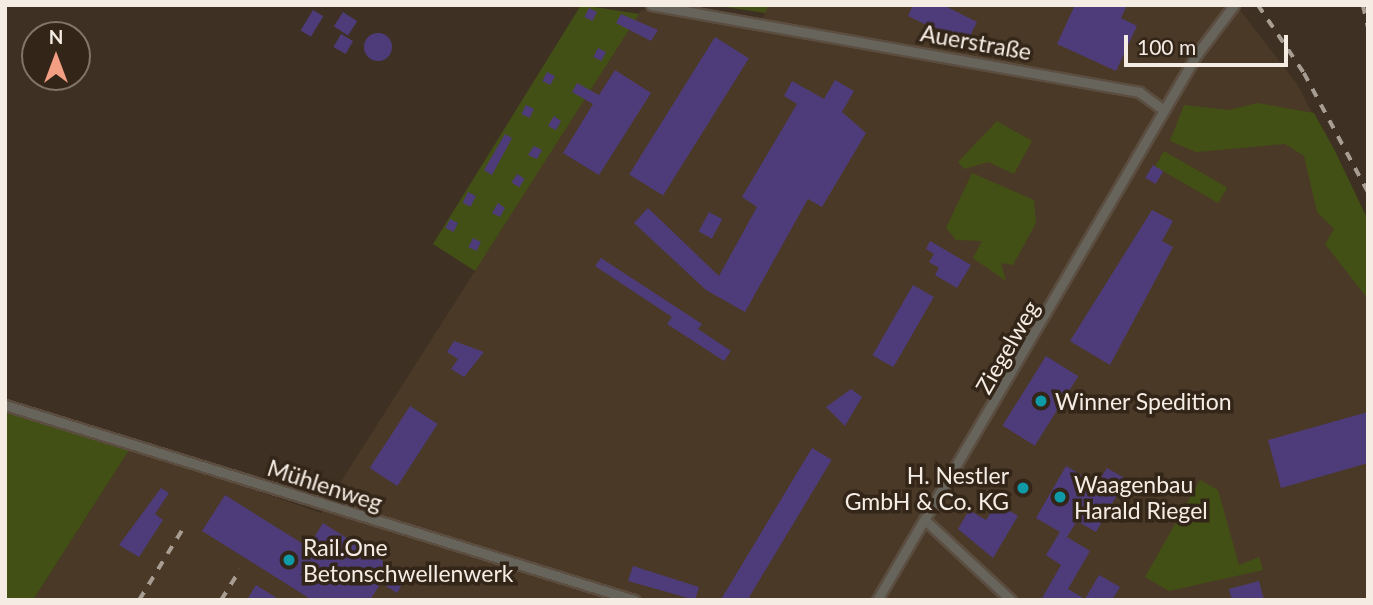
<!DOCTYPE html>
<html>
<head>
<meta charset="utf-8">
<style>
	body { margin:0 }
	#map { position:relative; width:1373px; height:605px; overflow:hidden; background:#3e3022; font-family:Lato,sans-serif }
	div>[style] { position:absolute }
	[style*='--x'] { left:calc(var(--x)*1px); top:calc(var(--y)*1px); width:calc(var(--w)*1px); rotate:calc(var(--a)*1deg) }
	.built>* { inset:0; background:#4a3926 }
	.green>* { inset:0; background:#435015; transform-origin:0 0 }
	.building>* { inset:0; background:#4e3c7a; transform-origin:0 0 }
	.round { border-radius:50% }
	.roads { filter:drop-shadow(2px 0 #5b4e41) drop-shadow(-2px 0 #5b4e41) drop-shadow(0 2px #5b4e41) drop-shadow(0 -2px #5b4e41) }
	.minor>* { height:9px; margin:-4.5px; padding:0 4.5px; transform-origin:4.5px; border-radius:4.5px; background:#67645c }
	.rail>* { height:3.5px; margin-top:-1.75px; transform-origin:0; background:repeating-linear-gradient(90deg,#a89d92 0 9px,transparent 0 18px) }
	.dots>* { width:19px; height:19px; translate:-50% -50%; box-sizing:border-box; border:4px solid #332619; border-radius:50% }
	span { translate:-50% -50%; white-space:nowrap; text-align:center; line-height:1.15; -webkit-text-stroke:7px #332619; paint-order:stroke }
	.street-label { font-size:23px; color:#f5ece4 }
	.poi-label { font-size:23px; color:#f5ece4 }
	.left { translate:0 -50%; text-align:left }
	.right { translate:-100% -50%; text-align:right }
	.frame { position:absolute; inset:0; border:7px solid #f5ece4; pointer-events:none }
	.north { position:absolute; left:21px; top:21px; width:70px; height:70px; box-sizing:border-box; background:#332619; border:2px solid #81756a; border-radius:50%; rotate:0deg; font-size:19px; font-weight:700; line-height:28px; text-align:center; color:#f5ece4 }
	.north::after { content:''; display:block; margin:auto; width:24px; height:32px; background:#f39f83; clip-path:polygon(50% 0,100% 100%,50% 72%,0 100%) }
	.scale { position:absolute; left:1124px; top:35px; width:164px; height:32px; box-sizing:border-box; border:4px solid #f5ece4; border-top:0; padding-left:9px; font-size:21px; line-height:24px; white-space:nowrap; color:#f5ece4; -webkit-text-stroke:5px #332619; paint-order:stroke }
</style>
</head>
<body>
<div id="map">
	<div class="built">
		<div style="clip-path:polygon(769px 5px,1236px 5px,1297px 84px,1368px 220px,1368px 600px,33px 600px,131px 447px,321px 513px,641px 10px,757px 29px)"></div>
	</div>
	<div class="green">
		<div style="clip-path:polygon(581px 5px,639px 14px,475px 271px,433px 244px)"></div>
		<div style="clip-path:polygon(712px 5px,769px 5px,765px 13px)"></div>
		<div style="clip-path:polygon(1258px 103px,1314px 113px,1334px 149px,1368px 220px,1368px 299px,1325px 244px,1334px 229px,1317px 212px,1304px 156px,1285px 144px,1196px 152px,1170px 141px,1184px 105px,1229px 110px)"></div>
		<div style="clip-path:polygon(997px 121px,1032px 141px,1014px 174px,988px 162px,964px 169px,958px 162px)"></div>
		<div style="left:1164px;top:151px;width:73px;height:18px;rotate:30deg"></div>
		<div style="clip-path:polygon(972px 173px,1034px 200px,1036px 223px,1013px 265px,1001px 263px,1006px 281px,973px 258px,982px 241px,956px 240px,946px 228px)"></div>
		<div style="clip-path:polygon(5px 411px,131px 447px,33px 600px,5px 600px)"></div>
		<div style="clip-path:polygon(1200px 480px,1218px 490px,1239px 565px,1259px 557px,1263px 570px,1169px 591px,1145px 577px)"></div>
	</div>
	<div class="building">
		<div style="clip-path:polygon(913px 5px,943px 5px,977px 22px,966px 44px,908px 16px)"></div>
		<div style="clip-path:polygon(1075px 5px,1127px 5px,1121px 18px,1137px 26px,1116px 71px,1057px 44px)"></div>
		<div style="left:589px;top:8px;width:9px;height:10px;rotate:27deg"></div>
		<div style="left:313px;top:10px;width:12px;height:24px;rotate:31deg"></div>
		<div style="left:343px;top:12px;width:17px;height:17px;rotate:33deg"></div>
		<div style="clip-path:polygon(621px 14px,658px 30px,651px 41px,616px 23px)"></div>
		<div class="round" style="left:364px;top:33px;width:28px;height:28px"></div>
		<div style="left:341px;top:34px;width:14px;height:15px;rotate:30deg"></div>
		<div style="left:715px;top:37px;width:40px;height:162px;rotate:32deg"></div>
		<div style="left:598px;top:48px;width:9px;height:10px;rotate:27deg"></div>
		<div style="clip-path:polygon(615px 70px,651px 93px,599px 175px,563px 153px,593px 104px,572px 92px,577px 83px,599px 95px)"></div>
		<div style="left:547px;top:72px;width:9px;height:10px;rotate:27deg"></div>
		<div style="clip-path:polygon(835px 80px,854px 91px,842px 112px,866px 133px,822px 207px,808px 199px,745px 312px,706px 290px,634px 223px,648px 208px,719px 276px,757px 207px,742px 197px,797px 104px,784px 96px,792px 81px,824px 99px)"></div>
		<div style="left:526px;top:105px;width:9px;height:10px;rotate:27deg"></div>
		<div style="clip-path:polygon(554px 116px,561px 121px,556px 130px,548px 126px)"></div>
		<div style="clip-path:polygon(505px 134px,512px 138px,492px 175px,484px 170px)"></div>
		<div style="clip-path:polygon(534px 146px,542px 150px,537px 159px,528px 155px)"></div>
		<div style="left:1153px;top:165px;width:12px;height:15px;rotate:31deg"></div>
		<div style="left:517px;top:174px;width:9px;height:10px;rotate:32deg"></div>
		<div style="left:468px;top:192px;width:9px;height:12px;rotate:27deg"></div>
		<div style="clip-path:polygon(498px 203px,505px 208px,500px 217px,492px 213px)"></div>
		<div style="clip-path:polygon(1152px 210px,1173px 221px,1162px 241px,1173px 247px,1110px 365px,1070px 341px)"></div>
		<div style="left:709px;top:212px;width:15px;height:22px;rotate:28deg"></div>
		<div style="left:450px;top:219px;width:9px;height:10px;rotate:27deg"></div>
		<div style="left:473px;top:238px;width:9px;height:10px;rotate:27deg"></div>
		<div style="clip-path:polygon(930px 241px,971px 265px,957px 288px,935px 275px,939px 268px,929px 262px,934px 254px,926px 249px)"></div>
		<div style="clip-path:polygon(601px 258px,702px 324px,698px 329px,731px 351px,724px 361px,667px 324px,672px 317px,595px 266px)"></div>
		<div style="left:913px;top:285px;width:24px;height:81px;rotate:30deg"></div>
		<div style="clip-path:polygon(454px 341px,484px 352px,464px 377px,451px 369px,458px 359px,447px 352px)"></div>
		<div style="left:1046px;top:356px;width:38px;height:82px;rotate:32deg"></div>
		<div style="clip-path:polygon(851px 389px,862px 397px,845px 426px,826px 407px)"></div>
		<div style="left:410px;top:406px;width:33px;height:74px;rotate:33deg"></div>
		<div style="clip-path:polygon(1368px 412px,1368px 463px,1281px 488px,1268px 440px)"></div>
		<div style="left:812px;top:448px;width:23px;height:178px;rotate:31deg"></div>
		<div style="clip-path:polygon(1066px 466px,1097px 484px,1107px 468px,1126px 479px,1096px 532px,1077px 521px,1067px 537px,1090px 551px,1068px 589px,1085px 599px,1099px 575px,1120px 587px,1112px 600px,1041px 600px,1061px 565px,1046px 555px,1060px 532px,1036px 518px)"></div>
		<div style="clip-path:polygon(161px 488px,169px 493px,155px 514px,163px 520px,139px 557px,119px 545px)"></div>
		<div style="clip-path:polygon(225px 495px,308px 547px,323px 523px,407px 576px,397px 593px,381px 583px,370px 600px,312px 600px,202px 531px)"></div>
		<div style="clip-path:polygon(997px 503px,1018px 516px,993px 558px,958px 529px,969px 510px,986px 520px)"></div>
		<div style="clip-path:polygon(633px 566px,699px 587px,695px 600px,628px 581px)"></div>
		<div style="clip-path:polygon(1259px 581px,1264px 600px,1232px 600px,1229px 589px)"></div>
		<div style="clip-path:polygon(256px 585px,280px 600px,247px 600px)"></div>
	</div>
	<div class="roads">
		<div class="minor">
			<div style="--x:651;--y:5;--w:496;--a:10.1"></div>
			<div style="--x:1139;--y:92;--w:31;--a:36"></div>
			<div style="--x:5;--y:405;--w:659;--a:17.22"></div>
			<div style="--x:926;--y:521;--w:116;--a:42.9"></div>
			<div style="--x:877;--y:600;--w:633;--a:-59.63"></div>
			<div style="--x:1197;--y:54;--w:61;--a:-52.9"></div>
		</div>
	</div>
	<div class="rail">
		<div style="--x:1258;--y:5;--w:82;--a:55.9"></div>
		<div style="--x:1304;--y:73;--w:135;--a:61.7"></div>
		<div style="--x:1363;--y:5;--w:23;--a:77"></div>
		<div style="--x:139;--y:600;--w:82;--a:-58.4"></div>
		<div style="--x:221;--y:600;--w:36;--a:-58"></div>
	</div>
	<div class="dots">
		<div style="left:1041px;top:401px;background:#0f9aa8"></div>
		<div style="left:1023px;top:488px;background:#0f9aa8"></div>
		<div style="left:1060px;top:497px;background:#0f9aa8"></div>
		<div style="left:289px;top:560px;background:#0f9aa8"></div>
	</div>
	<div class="street-label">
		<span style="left:976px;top:42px;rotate:10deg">Auerstraße</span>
		<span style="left:1007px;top:347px;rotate:-60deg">Ziegelweg</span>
		<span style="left:325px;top:485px;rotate:18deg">Mühlenweg</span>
	</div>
	<div class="poi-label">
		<span class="left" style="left:1055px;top:401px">Winner Spedition</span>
		<span class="right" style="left:1009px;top:488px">H. Nestler<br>GmbH &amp; Co. KG</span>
		<span class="left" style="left:1074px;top:497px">Waagenbau<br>Harald Riegel</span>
		<span class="left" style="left:303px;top:560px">Rail.One<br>Betonschwellenwerk</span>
	</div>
	<div class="frame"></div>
	<div class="north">N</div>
	<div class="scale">100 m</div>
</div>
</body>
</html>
